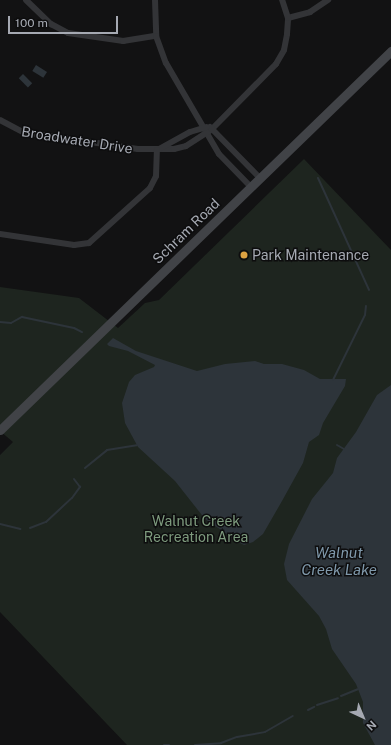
<!DOCTYPE html>
<html>
<head>
<meta charset="utf-8">
<style>
	body { margin:0 }
	#map { position:relative; width:391px; height:745px; overflow:hidden; background:#121213; font-family:"Public Sans",sans-serif }
	div>[style] { position:absolute }
	[style*='--x'] { left:calc(var(--x)*1px); top:calc(var(--y)*1px); width:calc(var(--w)*1px); rotate:calc(var(--a)*1deg) }
	.green>* { inset:0; background:#1e251f }
	.water>* { inset:0; background:#2d343a; transform-origin:0 0 }
	.stream>* { height:2px; margin:-1px; padding:0 1px; transform-origin:1px; border-radius:1px; background:#2d343a }
	.minor>* { height:6px; margin:-3px; padding:0 3px; transform-origin:3px; border-radius:3px; background:#333437 }
	.secondary>* { height:9px; margin:-4.5px; padding:0 4.5px; transform-origin:4.5px; border-radius:4.5px; background:#414347 }
	.dots>* { width:11px; height:11px; translate:-50% -50%; box-sizing:border-box; border:2px solid #0d0d0e; border-radius:50% }
	span { translate:-50% -50%; white-space:nowrap; text-align:center; line-height:1.15; -webkit-text-stroke:3px #0d0d0e; paint-order:stroke }
	.street-label { font-size:14px; color:#a5a9b2 }
	.poi-label { font-size:14px; color:#a5a9b2 }
	.left { translate:0 -50%; text-align:left }
	.park-label { font-size:14px; color:#7e9b7e }
	.water-label { font-size:15px; color:#7f98aa; font-style:italic }
	.north { position:absolute; left:343px; top:697px; width:40px; height:40px; -webkit-text-stroke:3px #0d0d0e; paint-order:stroke; rotate:136deg; font-size:11px; font-weight:700; line-height:16px; text-align:center; color:#a5a9b2 }
	.north::after { content:''; display:block; margin:auto; width:14px; height:18px; background:#a5a9b2; clip-path:polygon(50% 0,100% 100%,50% 72%,0 100%) }
	.scale { position:absolute; left:8px; top:16px; width:110px; height:18px; box-sizing:border-box; border:2px solid #a5a9b2; border-top:0; padding-left:5px; font-size:12px; line-height:14px; white-space:nowrap; color:#a5a9b2; -webkit-text-stroke:3px #0d0d0e; paint-order:stroke }
</style>
</head>
<body>
<div id="map">
	<div class="green">
		<div style="clip-path:polygon(304px 159px,391px 250px,391px 745px,127px 745px,0 612px,0 455px,13px 442px,0 431px,0 287px,79px 298px,118px 328px,145px 303px,159px 300px)"></div>
	</div>
	<div class="water">
		<div style="left:36px;top:65px;width:13px;height:7px;rotate:32deg"></div>
		<div style="left:23px;top:74px;width:13px;height:6px;rotate:45deg"></div>
		<div style="clip-path:polygon(113px 338px,136px 351px,197px 371px,225px 364px,255px 361px,264px 364px,282px 364px,304px 370px,320px 379px,346px 379px,345px 386px,323px 423px,319px 435px,309px 442px,303px 463px,282px 501px,263px 534px,253px 542px,244px 545px,240px 543px,205px 519px,175px 481px,138px 447px,125px 423px,122px 403px,129px 382px,135px 375px,154px 367px,155px 365px,128px 351px,109px 346px,107px 344px)"></div>
		<div style="clip-path:polygon(391px 385px,391px 745px,375px 745px,363px 723px,363px 702px,356px 684px,332px 649px,326px 629px,319px 616px,287px 580px,284px 564px,289px 544px,312px 499px,333px 473px,337px 458px,356px 432px,377px 395px)"></div>
	</div>
	<div class="stream">
		<div style="--x:318;--y:178;--w:123;--a:65.5"></div>
		<div style="--x:0;--y:322;--w:11;--a:5"></div>
		<div style="--x:11;--y:323;--w:13;--a:-29"></div>
		<div style="--x:22;--y:317;--w:53;--a:11.9"></div>
		<div style="--x:74;--y:328;--w:9;--a:27"></div>
		<div style="--x:333;--y:380;--w:72;--a:-63.8"></div>
		<div style="--x:365;--y:315;--w:9;--a:-84"></div>
		<div style="--x:337;--y:445;--w:8;--a:30"></div>
		<div style="--x:85;--y:468;--w:28;--a:-39"></div>
		<div style="--x:107;--y:450;--w:30;--a:-9"></div>
		<div style="--x:0;--y:524;--w:21;--a:14"></div>
		<div style="--x:30;--y:528;--w:17;--a:-21"></div>
		<div style="--x:46;--y:522;--w:35;--a:-43"></div>
		<div style="--x:72;--y:498;--w:14;--a:-54"></div>
		<div style="--x:80;--y:487;--w:10;--a:-127"></div>
		<div style="--x:341;--y:696;--w:18;--a:-22"></div>
		<div style="--x:317;--y:705;--w:22;--a:-18"></div>
		<div style="--x:308;--y:710;--w:7;--a:-27"></div>
		<div style="--x:164;--y:745;--w:5;--a:0"></div>
		<div style="--x:195;--y:745;--w:26;--a:-4"></div>
		<div style="--x:221;--y:743;--w:17;--a:-21"></div>
		<div style="--x:237;--y:737;--w:28;--a:-10"></div>
		<div style="--x:265;--y:732;--w:32;--a:-30"></div>
	</div>
	<div class="minor">
		<div style="--x:26;--y:0;--w:35;--a:44"></div>
		<div style="--x:51;--y:24;--w:19;--a:28"></div>
		<div style="--x:68;--y:33;--w:56;--a:8.3"></div>
		<div style="--x:123;--y:41;--w:33;--a:-9"></div>
		<div style="--x:155;--y:0;--w:36;--a:88"></div>
		<div style="--x:156;--y:36;--w:29;--a:70"></div>
		<div style="--x:166;--y:63;--w:105;--a:59.8"></div>
		<div style="--x:219;--y:154;--w:46;--a:45.9"></div>
		<div style="--x:288;--y:18;--w:23;--a:-15"></div>
		<div style="--x:310;--y:12;--w:22;--a:-34"></div>
		<div style="--x:0;--y:120;--w:26;--a:28"></div>
		<div style="--x:23;--y:132;--w:116;--a:8.4"></div>
		<div style="--x:138;--y:149;--w:36;--a:0"></div>
		<div style="--x:174;--y:149;--w:12;--a:-14"></div>
		<div style="--x:186;--y:146;--w:31;--a:-33"></div>
		<div style="--x:212;--y:129;--w:91;--a:-45.4"></div>
		<div style="--x:276;--y:64;--w:16;--a:-60"></div>
		<div style="--x:284;--y:50;--w:16;--a:-79"></div>
		<div style="--x:287;--y:34;--w:16;--a:-86"></div>
		<div style="--x:288;--y:18;--w:19;--a:-108"></div>
		<div style="--x:210;--y:127;--w:71;--a:45.6"></div>
		<div style="--x:159;--y:149;--w:35;--a:-29"></div>
		<div style="--x:190;--y:132;--w:17;--a:-17"></div>
		<div style="--x:0;--y:234;--w:75;--a:8.5"></div>
		<div style="--x:74;--y:245;--w:15;--a:-8"></div>
		<div style="--x:89;--y:243;--w:82;--a:-42"></div>
		<div style="--x:150;--y:188;--w:13;--a:-63"></div>
		<div style="--x:156;--y:176;--w:26;--a:-88"></div>
	</div>
	<div class="secondary">
		<div style="--x:0;--y:430;--w:545;--a:-44.11"></div>
	</div>
	<div class="dots">
		<div style="left:244px;top:255px;background:#dca141"></div>
	</div>
	<div class="street-label">
		<span style="left:77px;top:140px;rotate:9deg">Broadwater Drive</span>
		<span style="left:186px;top:231px;rotate:-44deg">Schram Road</span>
	</div>
	<div class="poi-label">
		<span class="left" style="left:252px;top:255px">Park Maintenance</span>
	</div>
	<div class="park-label">
		<span style="left:196px;top:529px">Walnut Creek<br>Recreation Area</span>
	</div>
	<div class="water-label">
		<span style="left:339px;top:561px">Walnut<br>Creek Lake</span>
	</div>
	<div class="north">N</div>
	<div class="scale">100 m</div>
</div>
</body>
</html>
